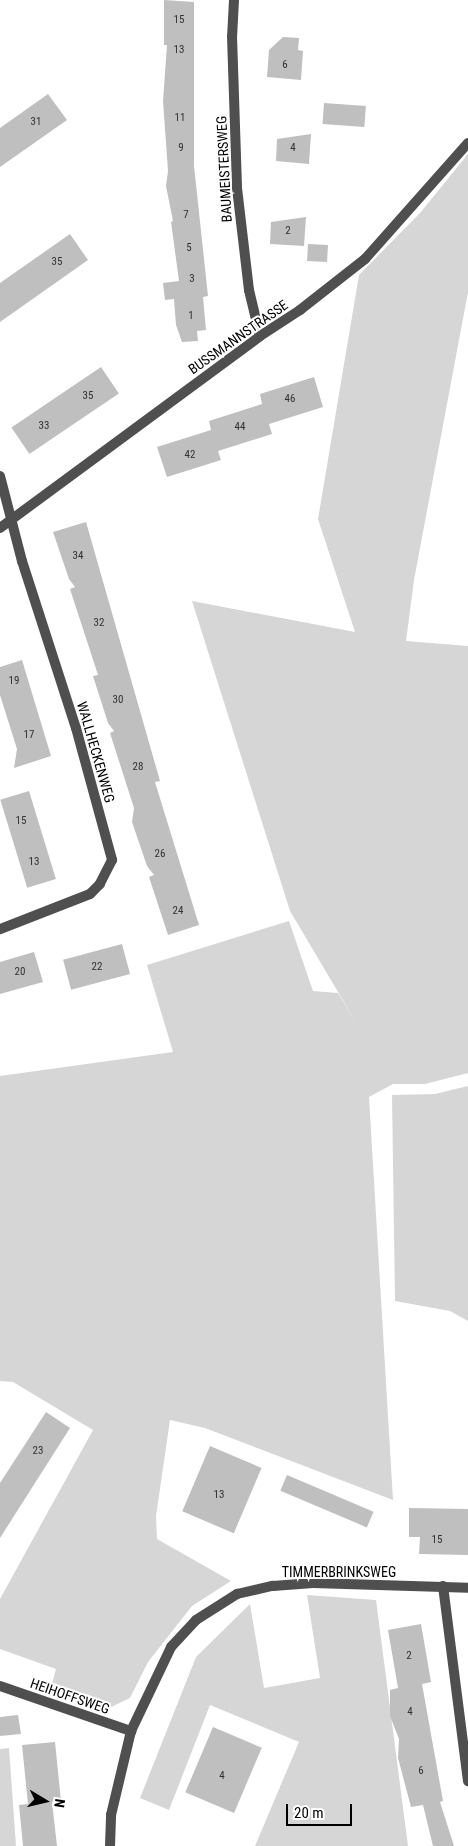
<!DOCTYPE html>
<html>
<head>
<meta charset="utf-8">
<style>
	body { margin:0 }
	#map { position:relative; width:468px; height:1846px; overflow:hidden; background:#fff; font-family:"Roboto Condensed",sans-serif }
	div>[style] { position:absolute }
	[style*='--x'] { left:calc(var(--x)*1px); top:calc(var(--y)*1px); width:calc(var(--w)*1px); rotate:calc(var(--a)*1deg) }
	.green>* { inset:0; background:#d6d6d6 }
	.building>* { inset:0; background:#bfbfbf; transform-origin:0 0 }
	.street>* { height:10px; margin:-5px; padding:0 5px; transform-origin:5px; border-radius:5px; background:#4f4f4f }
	span { translate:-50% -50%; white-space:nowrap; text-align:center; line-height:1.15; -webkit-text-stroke:4px #fff; paint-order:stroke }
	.number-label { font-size:11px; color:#303030 }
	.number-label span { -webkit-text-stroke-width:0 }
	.street-label { font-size:14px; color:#000 }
	.north { position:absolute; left:20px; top:1776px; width:50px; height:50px; -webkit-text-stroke:4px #fff; paint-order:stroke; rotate:99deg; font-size:14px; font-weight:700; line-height:20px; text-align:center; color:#000 }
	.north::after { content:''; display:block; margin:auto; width:18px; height:22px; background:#000; clip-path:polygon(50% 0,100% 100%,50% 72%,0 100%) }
	.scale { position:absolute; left:286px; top:1804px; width:66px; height:22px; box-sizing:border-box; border:2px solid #000; border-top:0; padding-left:6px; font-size:15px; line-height:18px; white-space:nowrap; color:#000; -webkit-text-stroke:4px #fff; paint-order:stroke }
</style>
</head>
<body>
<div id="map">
	<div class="green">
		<div style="clip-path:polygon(468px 154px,468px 292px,414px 580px,406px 641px,468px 646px,468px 1073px,425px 1084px,393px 1084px,369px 1097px,393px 1500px,205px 1428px,170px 1420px,156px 1516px,157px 1539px,231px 1581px,192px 1606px,148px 1662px,130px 1698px,109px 1708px,51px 1687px,56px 1669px,0 1649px,0 1599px,93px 1430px,13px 1382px,0 1381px,0 1076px,173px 1052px,147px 965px,289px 921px,313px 991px,338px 993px,357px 1024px,290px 911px,192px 601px,355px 632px,318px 519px,359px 275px,420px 213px)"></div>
		<div style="clip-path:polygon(468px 1086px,468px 1321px,450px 1311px,395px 1301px,392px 1095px,435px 1094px)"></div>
		<div style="clip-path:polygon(307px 1595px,376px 1600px,408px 1846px,255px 1846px,299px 1742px,210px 1705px,169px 1810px,140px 1798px,196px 1657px,250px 1604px,264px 1688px,320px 1678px)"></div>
		<div style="clip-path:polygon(9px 1748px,16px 1846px,0 1846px,0 1749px)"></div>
	</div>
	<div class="building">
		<div style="clip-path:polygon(164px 0,194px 2px,194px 166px,208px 296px,203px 297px,206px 330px,197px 331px,198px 341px,182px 342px,176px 325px,174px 299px,165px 300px,163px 283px,179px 281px,171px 222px,173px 221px,166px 186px,168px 171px,163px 101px,167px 45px,164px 45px)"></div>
		<div style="clip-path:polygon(283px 37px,299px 38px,298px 50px,303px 51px,301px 80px,267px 77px,269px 50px)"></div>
		<div style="clip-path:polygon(48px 94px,67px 120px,0 167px,0 128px)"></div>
		<div style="left:324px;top:103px;width:42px;height:21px;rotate:4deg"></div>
		<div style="clip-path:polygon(311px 134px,309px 164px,276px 161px,277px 139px)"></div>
		<div style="clip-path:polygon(306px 217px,304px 246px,270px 244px,271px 222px)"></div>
		<div style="clip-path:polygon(70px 234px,88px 260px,0 322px,0 283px)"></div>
		<div style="left:308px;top:244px;width:20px;height:17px;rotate:3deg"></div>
		<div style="left:101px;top:367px;width:32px;height:108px;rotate:56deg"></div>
		<div style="clip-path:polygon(314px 377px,323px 407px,269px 424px,272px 434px,218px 451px,221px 460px,167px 477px,157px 447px,211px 430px,209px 421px,262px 404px,260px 394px)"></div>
		<div style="clip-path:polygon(86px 522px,160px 781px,155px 782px,199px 925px,168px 935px,149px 877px,154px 875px,147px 866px,132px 822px,134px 808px,110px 733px,114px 731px,108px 723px,93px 676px,98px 675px,70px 589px,75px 587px,69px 579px,53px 532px)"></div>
		<div style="clip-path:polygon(22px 660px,51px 756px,14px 768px,17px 749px,0 695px,0 667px)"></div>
		<div style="left:29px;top:791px;width:92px;height:30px;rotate:73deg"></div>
		<div style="left:122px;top:944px;width:31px;height:61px;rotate:75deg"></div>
		<div style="clip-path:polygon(34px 952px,43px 982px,0 994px,0 962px)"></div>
		<div style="clip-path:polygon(46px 1412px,70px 1428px,0 1538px,0 1483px)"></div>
		<div style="left:210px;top:1446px;width:56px;height:71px;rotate:23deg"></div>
		<div style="left:287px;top:1475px;width:94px;height:17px;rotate:23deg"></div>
		<div style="clip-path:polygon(409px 1508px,468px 1509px,468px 1555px,419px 1554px,420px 1537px,409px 1537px)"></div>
		<div style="clip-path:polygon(421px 1624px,431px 1682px,422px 1684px,443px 1801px,440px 1802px,454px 1846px,433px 1846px,423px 1805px,411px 1807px,398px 1758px,399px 1739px,390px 1716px,390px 1690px,398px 1688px,388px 1630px)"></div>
		<div style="clip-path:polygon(18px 1715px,21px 1734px,0 1736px,0 1717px)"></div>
		<div style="left:213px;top:1727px;width:53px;height:71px;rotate:23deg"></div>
		<div style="clip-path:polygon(55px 1742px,61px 1801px,52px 1802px,57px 1846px,23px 1846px,19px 1805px,28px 1804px,22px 1745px)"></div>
	</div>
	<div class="street">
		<div style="--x:234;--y:0;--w:36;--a:93"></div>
		<div style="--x:232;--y:36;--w:152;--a:88.1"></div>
		<div style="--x:237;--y:188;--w:103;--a:83.3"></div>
		<div style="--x:249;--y:290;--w:47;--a:76.6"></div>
		<div style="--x:0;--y:476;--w:88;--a:75.5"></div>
		<div style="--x:22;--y:561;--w:176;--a:72.1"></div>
		<div style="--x:76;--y:728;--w:137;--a:74.7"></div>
		<div style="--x:112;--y:860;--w:27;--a:117"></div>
		<div style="--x:100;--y:884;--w:14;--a:135"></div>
		<div style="--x:90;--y:894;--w:97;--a:158.7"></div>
		<div style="--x:0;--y:528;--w:323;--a:-36.4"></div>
		<div style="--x:260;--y:336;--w:48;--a:-33"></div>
		<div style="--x:300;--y:310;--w:83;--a:-38.1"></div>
		<div style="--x:365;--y:259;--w:155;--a:-48.4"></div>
		<div style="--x:443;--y:1586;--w:197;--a:82.7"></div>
		<div style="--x:0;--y:1686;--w:139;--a:19"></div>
		<div style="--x:110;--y:1846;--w:31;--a:-88"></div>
		<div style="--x:111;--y:1815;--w:86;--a:-76.6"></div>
		<div style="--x:131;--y:1731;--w:93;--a:-64.5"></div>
		<div style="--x:171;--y:1647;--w:37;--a:-47"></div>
		<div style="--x:196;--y:1620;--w:49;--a:-32.4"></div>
		<div style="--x:237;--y:1594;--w:37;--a:-13"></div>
		<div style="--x:273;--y:1586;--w:40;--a:-4.3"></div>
		<div style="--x:313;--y:1583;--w:155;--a:1.8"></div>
	</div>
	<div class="number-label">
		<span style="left:179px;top:20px">15</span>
		<span style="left:179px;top:50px">13</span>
		<span style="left:285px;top:65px">6</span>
		<span style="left:180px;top:118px">11</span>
		<span style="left:36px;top:122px">31</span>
		<span style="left:181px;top:148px">9</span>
		<span style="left:293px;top:148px">4</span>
		<span style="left:186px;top:215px">7</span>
		<span style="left:288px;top:231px">2</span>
		<span style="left:189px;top:248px">5</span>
		<span style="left:57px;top:262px">35</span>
		<span style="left:192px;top:279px">3</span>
		<span style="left:191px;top:316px">1</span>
		<span style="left:88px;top:396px">35</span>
		<span style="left:290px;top:399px">46</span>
		<span style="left:44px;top:426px">33</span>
		<span style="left:240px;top:427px">44</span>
		<span style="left:190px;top:455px">42</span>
		<span style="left:78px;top:556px">34</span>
		<span style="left:99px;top:623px">32</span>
		<span style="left:14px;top:681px">19</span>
		<span style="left:118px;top:700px">30</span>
		<span style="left:29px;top:735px">17</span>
		<span style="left:138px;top:767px">28</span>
		<span style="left:21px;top:821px">15</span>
		<span style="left:160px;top:854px">26</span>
		<span style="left:34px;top:862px">13</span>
		<span style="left:178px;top:911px">24</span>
		<span style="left:97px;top:967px">22</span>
		<span style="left:20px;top:972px">20</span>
		<span style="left:38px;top:1451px">23</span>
		<span style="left:219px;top:1495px">13</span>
		<span style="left:437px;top:1540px">15</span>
		<span style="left:409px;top:1656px">2</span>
		<span style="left:410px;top:1712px">4</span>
		<span style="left:421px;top:1771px">6</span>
		<span style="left:222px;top:1776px">4</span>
	</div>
	<div class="street-label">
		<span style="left:224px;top:169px;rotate:-93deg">BAUMEISTERSWEG</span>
		<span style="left:238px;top:337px;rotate:-35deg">BUSSMANNSTRASSE</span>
		<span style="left:96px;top:752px;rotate:74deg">WALLHECKENWEG</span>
		<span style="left:339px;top:1572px">TIMMERBRINKSWEG</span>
		<span style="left:70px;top:1696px;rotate:19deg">HEIHOFFSWEG</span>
	</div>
	<div class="north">N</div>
	<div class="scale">20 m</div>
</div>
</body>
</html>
